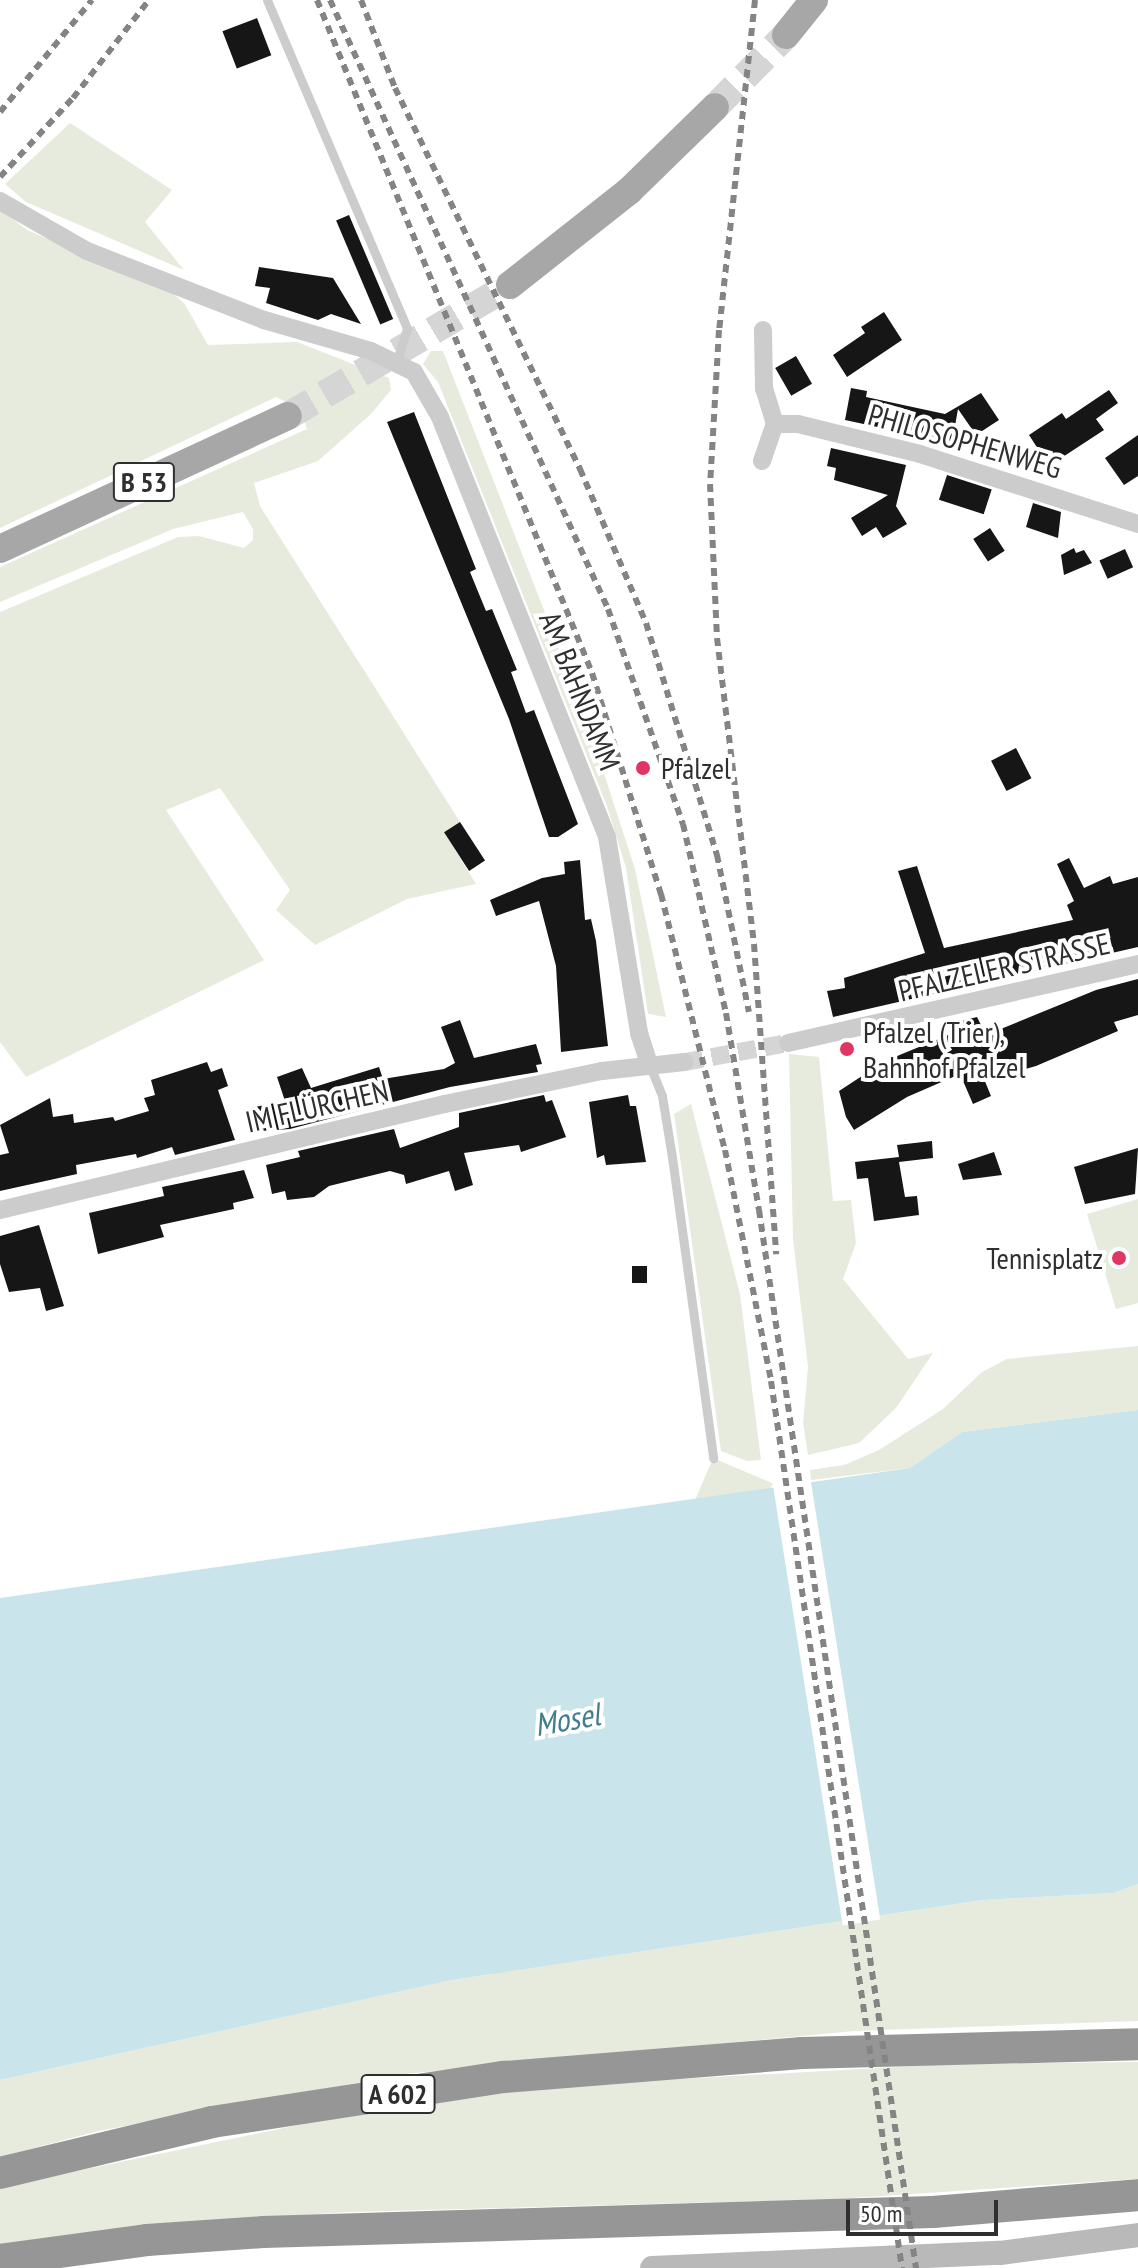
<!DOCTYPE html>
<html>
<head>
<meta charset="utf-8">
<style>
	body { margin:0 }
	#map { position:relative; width:1138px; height:2268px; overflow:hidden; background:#fff; font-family:"PT Sans Narrow",sans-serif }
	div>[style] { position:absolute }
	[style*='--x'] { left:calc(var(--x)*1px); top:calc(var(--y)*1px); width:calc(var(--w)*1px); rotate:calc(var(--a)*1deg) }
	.green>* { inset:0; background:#e7ebdd; transform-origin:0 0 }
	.water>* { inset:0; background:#cae4eb }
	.pier>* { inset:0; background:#fff; transform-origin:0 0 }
	.building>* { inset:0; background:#161616; transform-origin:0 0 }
	.street-tunnel>* { height:18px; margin-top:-9px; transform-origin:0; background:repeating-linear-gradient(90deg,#d5d5d5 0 18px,transparent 0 27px) }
	.primary-tunnel>* { height:28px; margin-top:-14px; transform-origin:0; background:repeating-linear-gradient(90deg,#d5d5d5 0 28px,transparent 0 42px) }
	.lane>* { height:9px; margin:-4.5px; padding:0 4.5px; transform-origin:4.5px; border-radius:4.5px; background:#ccc }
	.street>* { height:18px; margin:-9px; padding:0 9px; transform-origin:9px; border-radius:9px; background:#ccc }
	.secondary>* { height:24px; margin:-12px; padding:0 12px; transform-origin:12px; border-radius:12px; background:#b9b9b9 }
	.primary>* { height:28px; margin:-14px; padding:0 14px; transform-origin:14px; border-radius:14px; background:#a7a7a7 }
	.highway>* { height:32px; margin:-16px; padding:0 16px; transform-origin:16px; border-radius:16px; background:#969696 }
	.rail>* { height:6px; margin-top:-3px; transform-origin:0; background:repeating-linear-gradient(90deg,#848484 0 8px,transparent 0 14px) }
	.dots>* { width:22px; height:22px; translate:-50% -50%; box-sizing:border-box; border:4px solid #fff; border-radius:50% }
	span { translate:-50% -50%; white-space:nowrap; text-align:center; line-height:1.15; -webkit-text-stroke:8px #fff; paint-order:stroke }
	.shield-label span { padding:2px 6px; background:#fff; border:2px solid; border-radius:6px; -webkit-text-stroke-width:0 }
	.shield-label { font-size:28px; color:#2f2f2f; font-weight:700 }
	.street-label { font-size:30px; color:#2f2f2f }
	.poi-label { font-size:30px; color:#2f2f2f }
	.left { translate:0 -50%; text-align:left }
	.right { translate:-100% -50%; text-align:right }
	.water-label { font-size:32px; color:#3f7e8e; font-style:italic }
	.scale { position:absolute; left:846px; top:2200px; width:152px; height:36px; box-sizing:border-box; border:4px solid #2f2f2f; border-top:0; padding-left:10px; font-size:24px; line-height:28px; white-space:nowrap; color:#2f2f2f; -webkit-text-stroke:6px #fff; paint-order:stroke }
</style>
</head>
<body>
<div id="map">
	<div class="green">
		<div style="clip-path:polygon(70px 123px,172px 190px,145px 222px,184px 270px,26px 202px,5px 184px)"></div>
		<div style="clip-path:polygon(0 209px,27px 230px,170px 291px,184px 303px,208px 345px,297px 342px,389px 378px,391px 390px,371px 414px,318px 461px,254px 483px,260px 506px,460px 822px,445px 833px,476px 884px,407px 899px,315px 945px,276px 910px,290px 890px,220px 788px,166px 810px,264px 960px,26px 1077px,0 1042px,0 612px,178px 537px,199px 536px,244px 548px,253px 540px,253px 529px,243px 512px,173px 529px,0 602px,0 567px,307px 429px,301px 409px,276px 397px,0 528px)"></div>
		<div style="clip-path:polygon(431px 351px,443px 351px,586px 718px,635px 869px,666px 1017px,648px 1014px,626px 868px,607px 806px,438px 382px,423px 364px)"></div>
		<div style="clip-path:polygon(789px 1054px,819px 1057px,833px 1201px,851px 1200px,856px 1243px,843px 1279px,908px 1359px,933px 1353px,896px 1408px,859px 1443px,808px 1455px,803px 1423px,808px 1367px,793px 1239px)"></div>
		<div style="clip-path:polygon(691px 1104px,740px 1294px,761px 1460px,747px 1461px,721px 1451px,674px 1114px)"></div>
		<div style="clip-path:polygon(1138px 1199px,1138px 1303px,1116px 1309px,1087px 1214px)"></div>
		<div style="clip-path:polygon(1138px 1346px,1138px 1410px,962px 1432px,910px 1468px,811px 1480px,810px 1470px,844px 1465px,879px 1450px,943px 1409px,982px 1372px,1007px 1359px)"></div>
		<div style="left:713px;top:1458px;width:65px;height:720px;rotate:23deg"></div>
		<div style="clip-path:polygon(1138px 1884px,1138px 2021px,854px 2031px,405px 2074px,98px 2131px,0 2157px,0 2080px,452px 1980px,983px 1900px,1113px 1893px)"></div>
		<div style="clip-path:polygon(1138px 2062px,1138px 2179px,836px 2199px,349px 2212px,168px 2224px,0 2245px,0 2187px,380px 2108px,573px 2085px,950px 2064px)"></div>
	</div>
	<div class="water">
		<div style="clip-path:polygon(1138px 1410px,1138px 1884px,1113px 1893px,983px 1900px,452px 1980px,0 2080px,0 1598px,910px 1468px,962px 1432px)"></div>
	</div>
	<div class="pier">
		<div style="left:810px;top:1476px;width:449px;height:38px;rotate:81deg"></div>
	</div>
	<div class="building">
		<div style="left:257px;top:18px;width:40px;height:37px;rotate:69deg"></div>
		<div style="left:349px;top:215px;width:113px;height:14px;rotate:67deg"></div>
		<div style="clip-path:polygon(259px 267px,333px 278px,361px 324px,331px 314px,318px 320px,266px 303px,270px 288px,255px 286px)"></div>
		<div style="clip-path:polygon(884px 312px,902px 340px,847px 377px,833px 355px,865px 333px,861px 327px)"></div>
		<div style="left:796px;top:356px;width:32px;height:24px;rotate:60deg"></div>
		<div style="clip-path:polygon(851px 388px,867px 391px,866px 397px,945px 414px,981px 393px,999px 420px,976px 435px,958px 409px,952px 443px,910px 434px,845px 420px)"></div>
		<div style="clip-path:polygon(1109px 390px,1118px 403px,1096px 419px,1104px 430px,1049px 466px,1029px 435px,1062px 413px,1066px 419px)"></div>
		<div style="clip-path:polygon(414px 412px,476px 569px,470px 572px,486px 611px,492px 609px,517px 670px,511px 672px,526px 713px,534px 710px,578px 824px,558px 837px,549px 837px,509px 719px,387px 422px)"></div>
		<div style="clip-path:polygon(1138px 435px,1138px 476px,1124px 485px,1105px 458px)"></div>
		<div style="clip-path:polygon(831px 448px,906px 465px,896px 506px,907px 524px,883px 538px,876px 527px,862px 536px,851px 518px,888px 495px,834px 480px,836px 468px,827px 466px)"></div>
		<div style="left:947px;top:475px;width:47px;height:26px;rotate:18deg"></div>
		<div style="clip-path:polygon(1033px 503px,1061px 512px,1058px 538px,1026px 527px)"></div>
		<div style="left:990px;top:528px;width:27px;height:20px;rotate:57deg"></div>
		<div style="clip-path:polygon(1074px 548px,1076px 553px,1084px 550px,1092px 563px,1064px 575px,1061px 555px)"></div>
		<div style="left:1125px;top:549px;width:20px;height:28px;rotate:66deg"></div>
		<div style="left:1016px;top:748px;width:34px;height:28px;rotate:63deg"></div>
		<div style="left:460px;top:822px;width:46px;height:19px;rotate:57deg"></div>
		<div style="clip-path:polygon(1069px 858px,1084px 888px,1110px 876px,1113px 884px,1138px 877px,1138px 947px,833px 1017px,827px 991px,845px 988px,844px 978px,925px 953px,898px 871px,917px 866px,944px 948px,1073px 920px,1067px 905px,1074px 901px,1057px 864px)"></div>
		<div style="clip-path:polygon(580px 860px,585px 920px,591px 919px,596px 941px,608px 1046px,561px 1052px,556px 966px,539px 901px,496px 916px,490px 900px,542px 878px,565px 874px,564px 862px)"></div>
		<div style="clip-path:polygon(1138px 979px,1138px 1015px,1114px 1022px,1118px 1031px,1036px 1066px,1022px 1070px,1019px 1062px,984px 1079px,991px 1096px,973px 1104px,960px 1074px,907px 1097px,854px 1130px,846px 1117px,839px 1091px,885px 1061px,953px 1033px,949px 1024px,977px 1017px,986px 1035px,1096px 990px)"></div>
		<div style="clip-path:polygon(460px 1020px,474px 1058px,536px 1044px,542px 1064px,536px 1065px,538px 1072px,450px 1087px,290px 1129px,260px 1131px,255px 1107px,285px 1101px,277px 1077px,302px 1068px,311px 1088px,379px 1067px,383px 1079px,444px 1069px,455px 1063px,441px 1027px)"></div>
		<div style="clip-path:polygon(207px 1062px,211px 1072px,222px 1068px,228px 1086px,218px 1090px,235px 1140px,175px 1155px,172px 1147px,137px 1158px,136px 1154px,76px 1165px,77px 1174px,0 1191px,0 1155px,9px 1153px,0 1125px,50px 1098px,53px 1117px,73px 1114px,74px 1123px,113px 1117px,115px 1121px,149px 1111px,144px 1098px,155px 1095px,151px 1080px)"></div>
		<div style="clip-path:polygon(544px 1095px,546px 1102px,552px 1100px,566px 1137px,521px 1152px,519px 1145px,464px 1153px,473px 1185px,455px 1191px,449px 1171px,406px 1184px,404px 1175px,390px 1171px,329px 1186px,314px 1197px,287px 1200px,285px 1191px,272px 1194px,266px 1165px,300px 1157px,298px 1151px,394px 1129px,400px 1148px,459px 1127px,459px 1113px)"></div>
		<div style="clip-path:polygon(628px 1095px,630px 1106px,636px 1106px,646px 1162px,606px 1165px,604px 1155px,597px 1158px,589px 1102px)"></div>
		<div style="clip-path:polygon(932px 1141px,933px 1158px,899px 1162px,905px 1197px,917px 1196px,919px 1215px,874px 1221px,868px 1178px,857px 1179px,855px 1162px,899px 1157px,897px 1145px)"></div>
		<div style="clip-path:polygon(1138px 1148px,1135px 1194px,1085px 1204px,1074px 1167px)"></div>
		<div style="clip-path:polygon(994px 1152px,1002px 1175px,963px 1180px,958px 1164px)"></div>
		<div style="clip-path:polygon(244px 1170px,254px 1198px,233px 1203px,234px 1209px,160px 1225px,164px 1237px,98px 1254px,89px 1213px,164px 1196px,162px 1187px)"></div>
		<div style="clip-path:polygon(39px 1225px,64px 1306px,46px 1311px,40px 1288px,9px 1292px,0 1264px,0 1236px)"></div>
		<div style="left:632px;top:1266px;width:15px;height:17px"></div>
	</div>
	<div class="street-tunnel">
		<div style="--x:685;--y:1062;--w:105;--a:-10.5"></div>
	</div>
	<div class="primary-tunnel">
		<div style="--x:715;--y:107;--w:101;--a:-45.4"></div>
		<div style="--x:288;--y:416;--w:258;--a:-30.5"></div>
	</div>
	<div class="lane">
		<div style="--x:267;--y:0;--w:358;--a:66.9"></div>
		<div style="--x:407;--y:329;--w:35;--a:108"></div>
		<div style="--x:650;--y:1066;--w:32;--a:68"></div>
		<div style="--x:662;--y:1096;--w:62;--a:80.7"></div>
		<div style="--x:672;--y:1157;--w:304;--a:82.2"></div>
	</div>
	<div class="street">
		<div style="--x:0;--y:201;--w:100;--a:29.9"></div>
		<div style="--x:87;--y:251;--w:190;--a:21.3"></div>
		<div style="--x:264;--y:320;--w:111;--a:16.2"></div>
		<div style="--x:371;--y:351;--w:48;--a:26"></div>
		<div style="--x:414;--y:372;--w:52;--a:60"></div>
		<div style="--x:440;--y:417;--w:452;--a:68.3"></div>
		<div style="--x:607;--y:837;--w:199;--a:80.7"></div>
		<div style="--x:639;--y:1033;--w:35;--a:72"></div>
		<div style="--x:775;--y:424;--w:23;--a:0"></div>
		<div style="--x:798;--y:424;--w:126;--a:13.8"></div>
		<div style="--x:920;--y:454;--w:229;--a:17.8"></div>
		<div style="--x:762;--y:461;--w:39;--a:-71"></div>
		<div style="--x:775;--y:424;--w:37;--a:-107"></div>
		<div style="--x:764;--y:389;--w:59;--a:-91"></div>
		<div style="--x:788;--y:1043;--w:359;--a:-12.7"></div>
		<div style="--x:0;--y:1210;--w:457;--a:-13.4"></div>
		<div style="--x:445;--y:1104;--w:160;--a:-11.9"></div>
		<div style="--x:602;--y:1071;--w:83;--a:-6.2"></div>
	</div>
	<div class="secondary">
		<div style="--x:652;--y:2268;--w:348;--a:-2.5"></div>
		<div style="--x:1000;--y:2253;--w:139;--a:-7.4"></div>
	</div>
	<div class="primary">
		<div style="--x:786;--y:35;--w:45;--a:-51.3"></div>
		<div style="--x:510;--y:285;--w:152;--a:-38.3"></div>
		<div style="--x:629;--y:191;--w:120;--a:-44.3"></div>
		<div style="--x:0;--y:549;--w:317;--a:-24.8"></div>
	</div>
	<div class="highway">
		<div style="--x:0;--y:2173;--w:218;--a:-13.5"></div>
		<div style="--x:212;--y:2122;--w:295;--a:-8.8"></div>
		<div style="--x:504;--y:2077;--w:299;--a:-4.6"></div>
		<div style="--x:802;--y:2053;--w:336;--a:-1.5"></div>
		<div style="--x:0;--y:2260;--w:148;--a:-7.7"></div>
		<div style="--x:147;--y:2240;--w:116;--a:-3.9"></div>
		<div style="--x:263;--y:2232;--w:670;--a:-1.71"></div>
		<div style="--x:933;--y:2212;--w:206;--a:-4.7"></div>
	</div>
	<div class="rail">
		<div style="--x:317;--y:0;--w:727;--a:67.77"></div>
		<div style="--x:592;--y:673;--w:232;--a:72.7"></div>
		<div style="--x:661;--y:894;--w:264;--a:76"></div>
		<div style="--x:725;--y:1150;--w:236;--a:78.7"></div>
		<div style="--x:771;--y:1381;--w:897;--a:81.6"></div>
		<div style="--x:330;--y:0;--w:669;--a:65.46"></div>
		<div style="--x:608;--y:609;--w:228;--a:70.8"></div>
		<div style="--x:683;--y:824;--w:194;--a:77.2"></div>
		<div style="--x:726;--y:1013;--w:200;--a:80.5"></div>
		<div style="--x:759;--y:1210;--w:1070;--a:81.56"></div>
		<div style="--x:361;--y:0;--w:94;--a:68.9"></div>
		<div style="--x:395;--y:88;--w:424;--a:64.1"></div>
		<div style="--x:580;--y:469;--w:168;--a:66.8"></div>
		<div style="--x:646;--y:623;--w:243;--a:73"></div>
		<div style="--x:717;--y:855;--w:160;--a:78.5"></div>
		<div style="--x:755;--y:0;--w:332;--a:96.2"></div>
		<div style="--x:719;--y:330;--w:154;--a:93.3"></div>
		<div style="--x:710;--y:484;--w:154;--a:87.4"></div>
		<div style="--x:717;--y:638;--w:308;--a:83.1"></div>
		<div style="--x:754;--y:944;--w:311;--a:85.9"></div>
		<div style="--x:0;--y:112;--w:145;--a:-50.6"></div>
		<div style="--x:0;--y:177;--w:108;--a:-47.3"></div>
		<div style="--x:73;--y:98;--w:124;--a:-52.2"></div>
	</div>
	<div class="dots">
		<div style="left:643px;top:768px;background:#e03663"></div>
		<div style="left:847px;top:1049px;background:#e03663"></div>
		<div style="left:1119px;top:1258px;background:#e03663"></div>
	</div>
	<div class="shield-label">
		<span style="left:144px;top:482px">B 53</span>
		<span style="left:398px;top:2094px">A 602</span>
	</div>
	<div class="street-label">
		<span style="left:965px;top:441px;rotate:16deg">PHILOSOPHENWEG</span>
		<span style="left:580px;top:691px;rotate:68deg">AM BAHNDAMM</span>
		<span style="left:1004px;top:967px;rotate:-13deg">PFALZELER STRASSE</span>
		<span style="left:317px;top:1106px;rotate:-13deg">IM FLÜRCHEN</span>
	</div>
	<div class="poi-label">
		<span class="left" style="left:661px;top:768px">Pfalzel</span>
		<span class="left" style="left:863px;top:1049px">Pfalzel (Trier),<br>Bahnhof Pfalzel</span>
		<span class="right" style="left:1103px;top:1258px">Tennisplatz</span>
	</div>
	<div class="water-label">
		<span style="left:567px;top:1719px;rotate:-10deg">Mosel</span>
	</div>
	<div class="scale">50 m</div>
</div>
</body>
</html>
